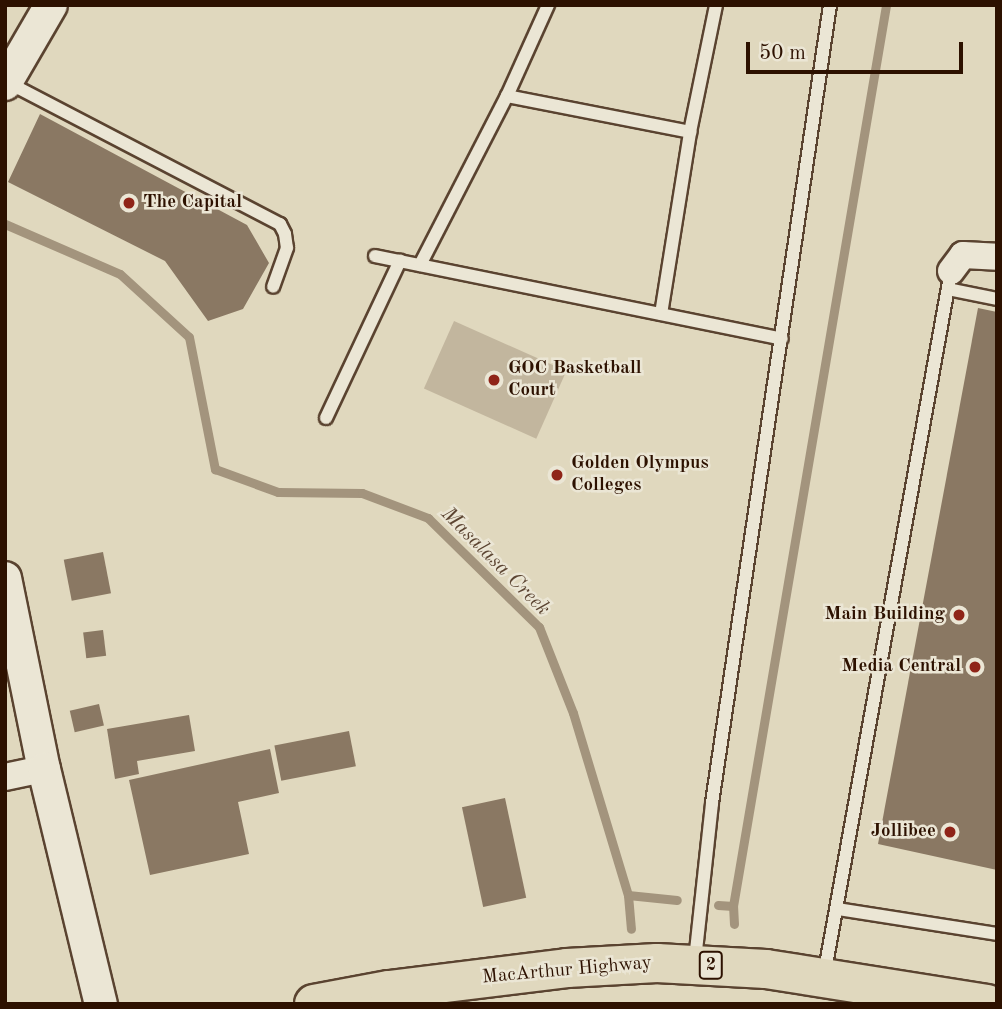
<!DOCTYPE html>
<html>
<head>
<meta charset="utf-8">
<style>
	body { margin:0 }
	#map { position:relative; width:1002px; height:1009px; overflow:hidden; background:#e0d8be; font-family:"Old Standard TT",serif }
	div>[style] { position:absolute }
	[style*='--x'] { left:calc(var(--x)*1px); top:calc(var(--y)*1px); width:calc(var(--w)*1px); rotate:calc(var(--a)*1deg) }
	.green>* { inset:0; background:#c2b69e; transform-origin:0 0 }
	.stream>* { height:9px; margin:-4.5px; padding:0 4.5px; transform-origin:4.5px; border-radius:4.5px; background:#a3947d }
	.building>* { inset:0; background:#8a7863; transform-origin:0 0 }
	.roads { filter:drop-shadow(2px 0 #5a4330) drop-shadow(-2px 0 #5a4330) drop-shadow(0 2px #5a4330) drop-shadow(0 -2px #5a4330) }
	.service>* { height:12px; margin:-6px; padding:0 6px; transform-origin:6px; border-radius:6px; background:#ebe6d5 }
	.minor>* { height:26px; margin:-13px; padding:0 13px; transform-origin:13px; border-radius:13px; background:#ebe6d5 }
	.tertiary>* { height:32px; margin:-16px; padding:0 16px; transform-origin:16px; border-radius:16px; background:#ebe6d5 }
	.trunk>* { height:38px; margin:-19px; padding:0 19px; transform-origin:19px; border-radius:19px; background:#e0d8be }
	.dots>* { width:19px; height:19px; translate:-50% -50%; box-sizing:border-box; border:4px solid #ebe6d5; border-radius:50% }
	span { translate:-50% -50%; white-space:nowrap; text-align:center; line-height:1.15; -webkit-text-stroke:5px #ebe6d5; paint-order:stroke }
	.shield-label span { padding:2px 5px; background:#ebe6d5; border:2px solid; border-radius:5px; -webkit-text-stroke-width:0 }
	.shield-label { font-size:18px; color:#2d1100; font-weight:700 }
	.poi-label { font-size:19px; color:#2d1100; font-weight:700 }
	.left { translate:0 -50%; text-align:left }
	.right { translate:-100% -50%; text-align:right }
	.street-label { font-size:19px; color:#2d1100 }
	.water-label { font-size:21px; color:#5c4532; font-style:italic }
	.frame { position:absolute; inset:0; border:7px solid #2d1100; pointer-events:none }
	.scale { position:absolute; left:746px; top:42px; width:217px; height:32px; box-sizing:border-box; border:4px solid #2d1100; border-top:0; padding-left:9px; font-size:21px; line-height:24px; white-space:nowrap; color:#2d1100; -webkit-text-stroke:5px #ebe6d5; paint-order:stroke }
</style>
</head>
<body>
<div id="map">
	<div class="green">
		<div style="left:454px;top:321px;width:123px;height:74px;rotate:24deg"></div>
	</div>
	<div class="stream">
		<div style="--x:5;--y:224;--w:125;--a:23.5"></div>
		<div style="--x:120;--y:274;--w:93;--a:42.4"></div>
		<div style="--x:189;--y:337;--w:135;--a:78.9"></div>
		<div style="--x:215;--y:469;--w:67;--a:20.1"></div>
		<div style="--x:278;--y:492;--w:84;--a:0.7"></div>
		<div style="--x:362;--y:493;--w:71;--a:20.7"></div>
		<div style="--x:428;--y:518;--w:156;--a:44.5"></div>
		<div style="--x:539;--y:627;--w:92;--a:68.4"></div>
		<div style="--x:573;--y:713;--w:190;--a:73.2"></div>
		<div style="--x:628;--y:895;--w:34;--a:85"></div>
		<div style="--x:628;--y:895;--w:49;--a:5.8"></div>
		<div style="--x:718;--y:905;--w:15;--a:4"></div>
		<div style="--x:734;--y:924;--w:18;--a:-93"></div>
		<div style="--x:733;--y:906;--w:914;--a:-80.36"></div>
	</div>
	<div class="building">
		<div style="clip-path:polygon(40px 114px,247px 225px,269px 263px,243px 309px,208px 321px,165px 261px,8px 182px)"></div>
		<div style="clip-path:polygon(978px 308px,997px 312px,997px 870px,878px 844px)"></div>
		<div style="left:103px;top:552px;width:42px;height:40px;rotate:79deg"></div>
		<div style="left:103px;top:630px;width:26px;height:20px;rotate:83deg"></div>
		<div style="left:99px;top:704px;width:22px;height:30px;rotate:77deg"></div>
		<div style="clip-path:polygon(189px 715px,195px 751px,137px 761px,139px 774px,115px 779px,107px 729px)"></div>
		<div style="left:349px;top:731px;width:36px;height:76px;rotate:79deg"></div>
		<div style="clip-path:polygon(270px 749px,279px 793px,238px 802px,249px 854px,150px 875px,129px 780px)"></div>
		<div style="left:505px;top:798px;width:102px;height:44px;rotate:78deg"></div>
	</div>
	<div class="roads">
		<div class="service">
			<div style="--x:7;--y:82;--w:308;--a:27.5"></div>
			<div style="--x:280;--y:224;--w:11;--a:63"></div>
			<div style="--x:285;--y:234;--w:14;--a:82"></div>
			<div style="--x:287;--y:248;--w:41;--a:109.7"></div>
			<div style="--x:507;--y:96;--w:187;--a:11.1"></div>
			<div style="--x:375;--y:256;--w:415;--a:11.5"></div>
			<div style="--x:420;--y:265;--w:190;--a:-62.8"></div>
			<div style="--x:507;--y:96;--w:100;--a:-65.7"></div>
			<div style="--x:948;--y:289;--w:50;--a:11.5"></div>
			<div style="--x:661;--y:314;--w:184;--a:-80.9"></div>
			<div style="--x:690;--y:132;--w:130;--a:-78.4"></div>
			<div style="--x:326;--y:418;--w:174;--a:-64.8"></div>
			<div style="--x:838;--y:909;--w:161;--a:8.9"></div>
			<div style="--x:695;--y:960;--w:158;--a:-83.8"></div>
			<div style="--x:712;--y:803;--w:807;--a:-81.59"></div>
			<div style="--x:824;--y:976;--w:716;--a:-79.79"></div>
		</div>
		<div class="minor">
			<div style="--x:951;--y:271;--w:20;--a:-53"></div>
			<div style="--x:963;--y:255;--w:34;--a:3"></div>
			<div style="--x:5;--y:777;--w:40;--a:-12"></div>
		</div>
		<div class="tertiary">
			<div style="--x:5;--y:84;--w:91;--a:-59.8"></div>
			<div style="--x:5;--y:578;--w:195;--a:78.5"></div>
			<div style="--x:44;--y:769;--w:242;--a:76.4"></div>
		</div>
		<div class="trunk">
			<div style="--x:314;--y:1004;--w:76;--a:-10.6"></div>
			<div style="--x:389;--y:990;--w:179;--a:-7"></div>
			<div style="--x:567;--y:968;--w:90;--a:-3.2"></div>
			<div style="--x:657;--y:963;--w:109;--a:3.2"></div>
			<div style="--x:766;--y:969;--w:224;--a:9"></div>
		</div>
	</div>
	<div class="dots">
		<div style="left:129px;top:203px;background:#8f2418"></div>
		<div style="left:494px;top:380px;background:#8f2418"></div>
		<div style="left:557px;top:475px;background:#8f2418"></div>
		<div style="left:959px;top:615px;background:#8f2418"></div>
		<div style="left:975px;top:667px;background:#8f2418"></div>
		<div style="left:950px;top:832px;background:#8f2418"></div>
	</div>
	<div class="shield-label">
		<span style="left:711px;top:965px">2</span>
	</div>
	<div class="poi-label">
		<span class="left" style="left:143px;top:203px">The Capital</span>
		<span class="left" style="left:508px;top:380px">GOC Basketball<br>Court</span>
		<span class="left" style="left:571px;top:475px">Golden Olympus<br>Colleges</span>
		<span class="right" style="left:945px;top:615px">Main Building</span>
		<span class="right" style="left:961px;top:667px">Media Central</span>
		<span class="right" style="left:936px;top:832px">Jollibee</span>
	</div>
	<div class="street-label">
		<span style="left:567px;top:971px;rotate:-5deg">MacArthur Highway</span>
	</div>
	<div class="water-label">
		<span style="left:495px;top:562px;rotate:45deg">Masalasa Creek</span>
	</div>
	<div class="frame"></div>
	<div class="scale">50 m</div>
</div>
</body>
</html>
